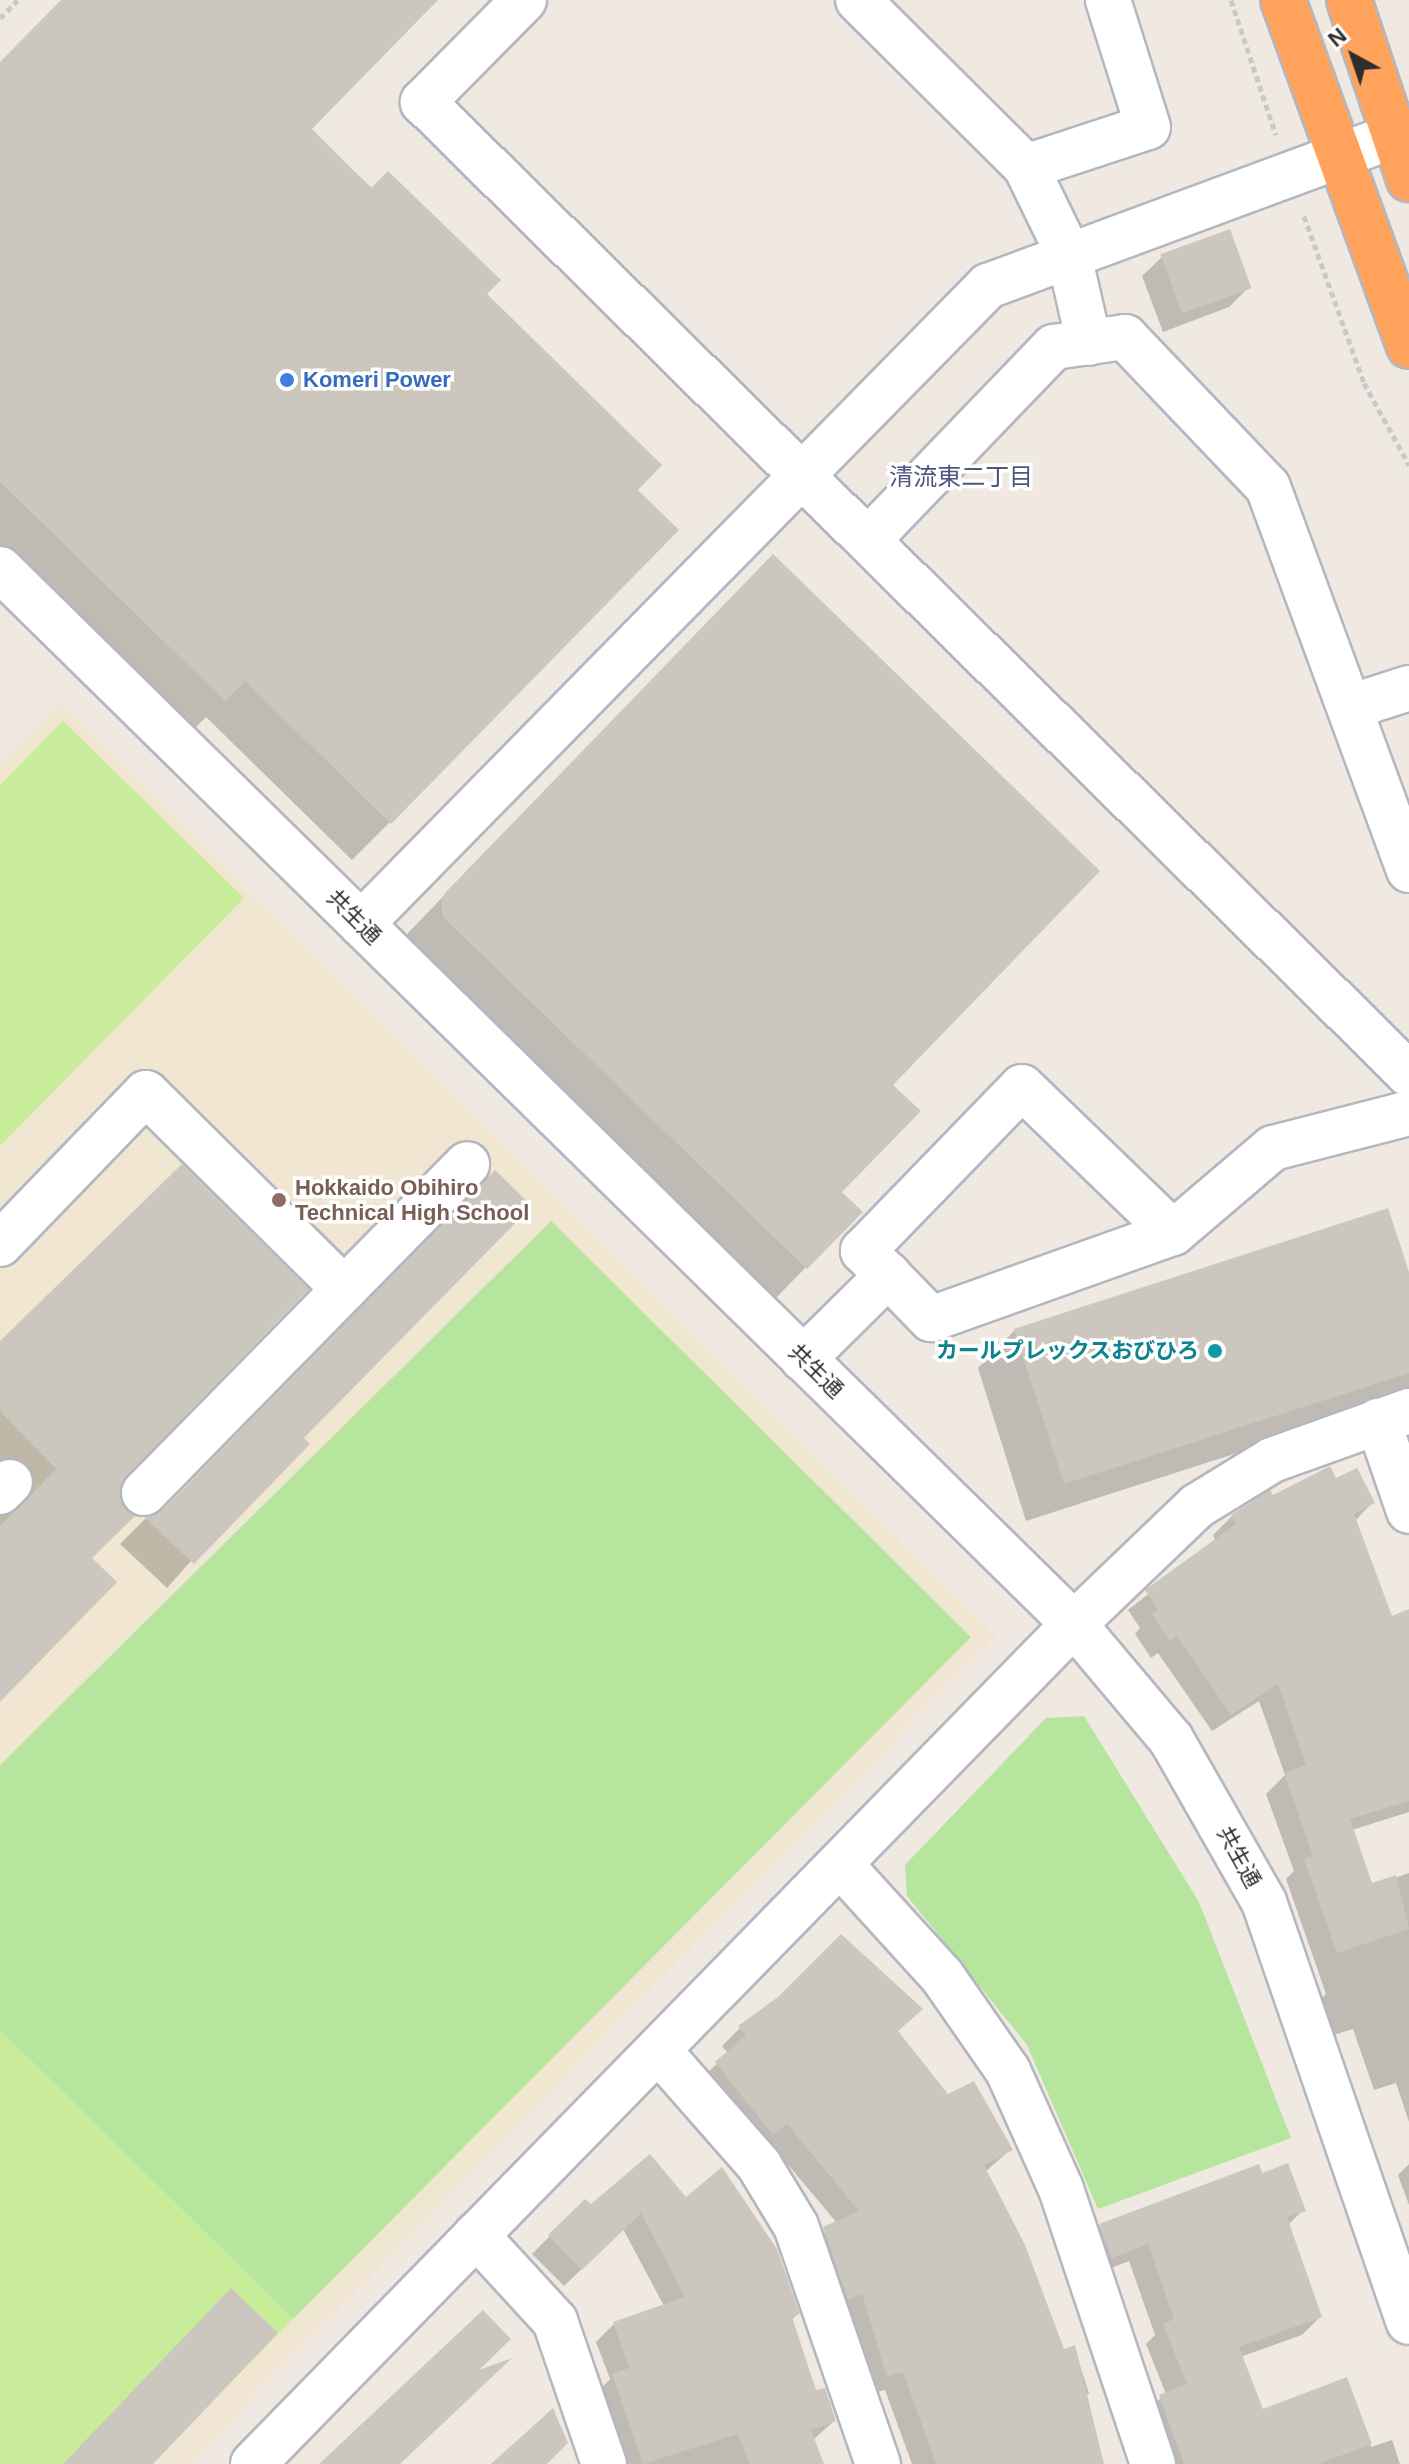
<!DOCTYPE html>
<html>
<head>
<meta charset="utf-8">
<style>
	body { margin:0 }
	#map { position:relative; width:1409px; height:2464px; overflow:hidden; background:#efe9e1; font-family:Helvetica,"Noto Sans JP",sans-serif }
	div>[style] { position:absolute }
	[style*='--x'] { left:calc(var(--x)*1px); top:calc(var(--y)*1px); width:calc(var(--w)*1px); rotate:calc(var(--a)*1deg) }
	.education>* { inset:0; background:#f0e6d1 }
	.green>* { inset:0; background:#b6e59e }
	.pitch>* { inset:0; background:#c9ec9a }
	.shadow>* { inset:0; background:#0003 }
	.building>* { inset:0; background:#cbc7bf; transform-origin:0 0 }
	.path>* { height:5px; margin-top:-2.5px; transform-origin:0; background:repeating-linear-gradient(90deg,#c9c9c9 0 6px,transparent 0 10px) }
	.roads { filter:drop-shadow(2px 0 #b4b7c1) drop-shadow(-2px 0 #b4b7c1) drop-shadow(0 2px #b4b7c1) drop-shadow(0 -2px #b4b7c1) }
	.minor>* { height:44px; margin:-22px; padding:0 22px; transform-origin:22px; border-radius:22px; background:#fff }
	.highway>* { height:44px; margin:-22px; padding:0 22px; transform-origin:22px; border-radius:22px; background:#ffa35c }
	.dots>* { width:22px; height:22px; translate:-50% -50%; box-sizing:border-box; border:4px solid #fff; border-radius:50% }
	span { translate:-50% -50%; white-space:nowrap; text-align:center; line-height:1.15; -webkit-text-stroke:7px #fff; paint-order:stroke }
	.shop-label { font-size:22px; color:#366cbe; font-weight:700 }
	.left { translate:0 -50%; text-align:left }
	.street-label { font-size:22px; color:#2e2e2e }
	.education-label { font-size:22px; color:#785e54; font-weight:700 }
	.culture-label { font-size:22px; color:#0d838f; font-weight:700 }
	.right { translate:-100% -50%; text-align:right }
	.neighbourhood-label { font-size:24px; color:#4d5680 }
	.north { position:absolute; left:1313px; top:16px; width:80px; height:80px; -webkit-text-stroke:6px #fff; paint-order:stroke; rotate:320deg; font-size:22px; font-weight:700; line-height:32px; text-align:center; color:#2e2e2e }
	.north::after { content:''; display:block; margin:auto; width:28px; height:36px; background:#2e2e2e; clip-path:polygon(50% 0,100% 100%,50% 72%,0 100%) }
</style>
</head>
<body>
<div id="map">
	<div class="education">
		<div style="clip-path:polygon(59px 703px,996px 1636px,188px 2464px,0 2464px,0 765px)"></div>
	</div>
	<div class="green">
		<div style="clip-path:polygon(551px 1221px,971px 1637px,293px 2319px,0 2030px,0 1765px)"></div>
		<div style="clip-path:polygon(1084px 1716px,1199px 1902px,1291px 2138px,1098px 2209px,1027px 2045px,907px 1896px,905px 1865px,1046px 1718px)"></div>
	</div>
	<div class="pitch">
		<div style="clip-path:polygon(63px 721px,244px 898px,0 1146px,0 785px)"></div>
		<div style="clip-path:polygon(0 2030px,293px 2319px,150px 2464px,0 2464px)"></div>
	</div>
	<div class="shadow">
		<div style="clip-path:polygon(63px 0,435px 0,309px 129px,484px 294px,635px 490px,390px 822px,352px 860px,206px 717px,186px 737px,0 556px,0 64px)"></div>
		<div style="clip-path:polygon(1162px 257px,1249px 287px,1229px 307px,1163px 332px,1142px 276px)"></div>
		<div style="clip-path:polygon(735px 594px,890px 1085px,839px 1192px,860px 1212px,769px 1305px,404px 943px,408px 933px)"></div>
		<div style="clip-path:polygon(1409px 1279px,1409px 1390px,1398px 1401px,1026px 1521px,978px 1368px,1015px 1330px)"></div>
		<div style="clip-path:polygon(0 1344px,124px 1475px,90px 1559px,0 1699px)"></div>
		<div style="clip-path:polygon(301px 1438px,167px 1588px,120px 1544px,145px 1519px)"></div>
		<div style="clip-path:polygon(1335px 1481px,1372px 1503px,1355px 1521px,1391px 1618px,1409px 1635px,1409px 1812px,1352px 1830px,1371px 1886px,1409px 1873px,1409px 2122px,1396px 2083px,1374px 2090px,1353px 2029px,1324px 2038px,1314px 2006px,1326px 1994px,1286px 1879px,1294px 1871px,1266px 1794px,1285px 1775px,1259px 1701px,1212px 1731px,1158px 1653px,1151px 1658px,1135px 1634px,1140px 1628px,1128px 1610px,1216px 1541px,1213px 1535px,1232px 1516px,1272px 1498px)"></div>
		<div style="clip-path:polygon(740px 2028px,896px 2033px,947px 2096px,1010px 2150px,985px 2172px,1063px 2351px,1074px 2347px,1089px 2393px,1082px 2399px,1103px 2464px,912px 2464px,885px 2390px,869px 2394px,806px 2248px,837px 2223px,768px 2141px,754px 2152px,698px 2082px,728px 2053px,722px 2046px)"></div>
		<div style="clip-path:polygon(1409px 2164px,1409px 2205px,1398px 2175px)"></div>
		<div style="clip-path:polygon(1261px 2176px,1303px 2210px,1288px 2225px,1320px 2317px,1302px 2335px,1240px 2357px,1262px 2412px,1346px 2379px,1371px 2447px,1392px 2440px,1400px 2464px,1158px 2464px,1141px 2415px,1166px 2394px,1146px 2344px,1155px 2335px,1129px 2261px,1094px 2275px,1082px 2244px,1100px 2226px)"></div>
		<div style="clip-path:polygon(685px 2200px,798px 2314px,791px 2320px,815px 2393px,834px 2421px,813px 2440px,822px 2464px,620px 2464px,596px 2394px,610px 2379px,596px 2342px,614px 2324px,664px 2306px,623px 2229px,564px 2286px,532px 2254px,585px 2201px,591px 2207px)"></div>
	</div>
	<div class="building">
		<div style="clip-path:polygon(61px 0,438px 0,312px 129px,371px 188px,388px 171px,501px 280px,487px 294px,662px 465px,638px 490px,679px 530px,391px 824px,245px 681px,225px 701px,0 482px,0 62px)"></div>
		<div style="left:1230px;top:229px;width:63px;height:74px;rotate:70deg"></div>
		<div style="clip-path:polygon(773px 554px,1100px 871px,893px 1085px,921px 1111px,842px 1192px,863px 1212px,807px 1269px,443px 917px,441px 904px,445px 893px)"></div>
		<div style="clip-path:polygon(182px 1164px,309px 1289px,126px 1476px,120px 1499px,135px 1516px,92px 1558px,117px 1582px,0 1702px,0 1526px,56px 1469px,0 1411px,0 1341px)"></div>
		<div style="clip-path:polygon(495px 1170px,532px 1206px,304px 1438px,310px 1444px,194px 1564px,144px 1517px,162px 1511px)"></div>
		<div style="clip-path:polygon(1388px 1208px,1409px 1272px,1409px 1373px,1064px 1484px,1014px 1329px)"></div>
		<div style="clip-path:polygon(1330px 1466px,1336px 1478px,1357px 1468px,1375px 1503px,1354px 1514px,1392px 1616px,1409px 1609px,1409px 1801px,1350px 1819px,1372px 1883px,1396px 1875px,1409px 1929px,1337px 1953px,1304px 1859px,1313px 1856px,1284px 1773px,1306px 1765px,1278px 1684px,1231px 1715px,1177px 1636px,1170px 1641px,1152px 1614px,1158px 1609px,1145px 1590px,1236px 1524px,1231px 1515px,1270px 1490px,1273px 1495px)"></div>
		<div style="clip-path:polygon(841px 1934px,923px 2009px,898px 2031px,948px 2094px,974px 2081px,1013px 2150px,984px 2165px,1025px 2245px,1064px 2349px,1075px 2345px,1104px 2464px,936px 2464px,903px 2372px,887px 2377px,862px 2294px,848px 2299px,823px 2227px,859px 2211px,787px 2124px,773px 2135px,715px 2062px,746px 2035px,738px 2026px,778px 1997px)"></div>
		<div style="clip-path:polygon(650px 2154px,686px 2197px,722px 2167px,777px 2249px,800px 2314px,792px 2317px,816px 2390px,825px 2388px,836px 2421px,811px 2430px,824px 2464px,749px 2464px,738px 2434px,643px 2464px,612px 2374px,629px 2368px,613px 2322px,685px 2297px,641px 2213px,582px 2270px,548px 2235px,585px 2199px,591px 2204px)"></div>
		<div style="clip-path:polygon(1288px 2163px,1306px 2211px,1287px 2217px,1322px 2317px,1239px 2347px,1263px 2409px,1347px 2377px,1372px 2444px,1318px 2464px,1184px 2464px,1159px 2395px,1187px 2384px,1163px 2324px,1174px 2319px,1148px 2244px,1112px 2258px,1099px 2224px,1259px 2164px,1262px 2173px)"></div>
		<div style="clip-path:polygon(231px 2288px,278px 2333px,153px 2464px,63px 2464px)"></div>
		<div style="clip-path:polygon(483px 2310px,511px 2339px,479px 2370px,512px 2358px,400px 2464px,319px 2464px)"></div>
		<div style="clip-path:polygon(553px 2408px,568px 2443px,547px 2464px,491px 2464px)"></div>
	</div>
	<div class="path">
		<div style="--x:1231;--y:0;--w:142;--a:71.6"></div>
		<div style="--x:0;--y:18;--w:25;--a:-45"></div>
		<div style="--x:1304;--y:216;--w:177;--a:70.2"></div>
		<div style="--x:1364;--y:383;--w:94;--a:61.2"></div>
	</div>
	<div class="roads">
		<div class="minor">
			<div style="--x:524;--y:0;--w:144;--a:134.7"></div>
			<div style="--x:423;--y:102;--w:1385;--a:44.59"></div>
			<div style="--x:858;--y:0;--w:237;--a:44.8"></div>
			<div style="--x:1026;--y:167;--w:98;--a:64"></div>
			<div style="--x:1069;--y:255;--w:90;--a:77.2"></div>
			<div style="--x:1026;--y:167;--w:128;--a:-18.2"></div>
			<div style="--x:1148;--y:127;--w:133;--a:-107.5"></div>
			<div style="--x:868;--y:540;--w:268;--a:-46.1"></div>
			<div style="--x:1054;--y:347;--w:72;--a:-8"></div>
			<div style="--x:1125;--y:337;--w:207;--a:46.4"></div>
			<div style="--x:1268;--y:487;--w:408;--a:69.8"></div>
			<div style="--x:0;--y:569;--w:1505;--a:44.49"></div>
			<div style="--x:1074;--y:1624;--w:150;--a:49.9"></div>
			<div style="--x:1171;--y:1739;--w:188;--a:60.3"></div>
			<div style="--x:1264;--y:1902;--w:444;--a:71"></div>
			<div style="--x:1353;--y:706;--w:59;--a:-17.8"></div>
			<div style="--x:361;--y:924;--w:895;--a:-45.5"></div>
			<div style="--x:988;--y:286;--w:433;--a:-20.3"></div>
			<div style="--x:0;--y:1244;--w:210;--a:-46"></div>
			<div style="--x:146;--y:1093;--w:279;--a:44.7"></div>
			<div style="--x:888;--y:1275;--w:35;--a:-136"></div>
			<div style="--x:863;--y:1251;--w:228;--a:-45.9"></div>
			<div style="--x:1022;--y:1087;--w:210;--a:44"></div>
			<div style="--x:803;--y:1359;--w:120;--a:-44.7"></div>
			<div style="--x:888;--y:1275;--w:62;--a:45.7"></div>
			<div style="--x:931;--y:1319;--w:257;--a:-19.6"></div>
			<div style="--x:1173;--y:1233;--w:131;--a:-40.4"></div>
			<div style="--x:1273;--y:1148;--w:140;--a:-14.4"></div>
			<div style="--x:1378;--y:1421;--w:95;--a:71"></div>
			<div style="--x:0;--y:1492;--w:14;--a:-45"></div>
			<div style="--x:144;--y:1493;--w:461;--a:-45.5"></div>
			<div style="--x:840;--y:1864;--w:151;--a:47.7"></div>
			<div style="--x:942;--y:1976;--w:116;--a:55.2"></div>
			<div style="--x:1008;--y:2071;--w:129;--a:65.8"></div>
			<div style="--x:1061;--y:2189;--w:290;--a:71.5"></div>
			<div style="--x:659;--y:2051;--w:152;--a:48.7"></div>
			<div style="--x:759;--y:2165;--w:71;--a:58.8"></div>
			<div style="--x:796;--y:2226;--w:252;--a:71"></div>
			<div style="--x:476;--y:2235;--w:117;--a:47.4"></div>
			<div style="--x:555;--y:2321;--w:151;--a:71.1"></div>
			<div style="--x:253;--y:2464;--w:1175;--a:-45.66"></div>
			<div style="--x:1074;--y:1624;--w:170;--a:-43.8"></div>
			<div style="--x:1197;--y:1506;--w:88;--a:-31.5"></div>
			<div style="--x:1272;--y:1460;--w:145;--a:-19.7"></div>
		</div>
		<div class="highway">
			<div style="--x:1283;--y:0;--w:368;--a:70"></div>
			<div style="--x:1349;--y:0;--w:189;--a:71.5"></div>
		</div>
	</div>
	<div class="dots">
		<div style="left:287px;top:380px;background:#3f7fe0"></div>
		<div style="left:279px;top:1200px;background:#8d6e63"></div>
		<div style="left:1215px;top:1351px;background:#0f9aa8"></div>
	</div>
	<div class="shop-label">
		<span class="left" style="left:303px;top:380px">Komeri Power</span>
	</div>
	<div class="street-label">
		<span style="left:354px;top:917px;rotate:45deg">共生通</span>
		<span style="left:816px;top:1371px;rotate:44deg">共生通</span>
		<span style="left:1239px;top:1857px;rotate:61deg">共生通</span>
	</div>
	<div class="education-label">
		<span class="left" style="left:295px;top:1200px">Hokkaido Obihiro<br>Technical High School</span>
	</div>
	<div class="culture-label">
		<span class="right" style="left:1199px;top:1351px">カールプレックスおびひろ</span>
	</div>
	<div class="neighbourhood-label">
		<span style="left:961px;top:477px">清流東二丁目</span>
	</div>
	<div class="north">N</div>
</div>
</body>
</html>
